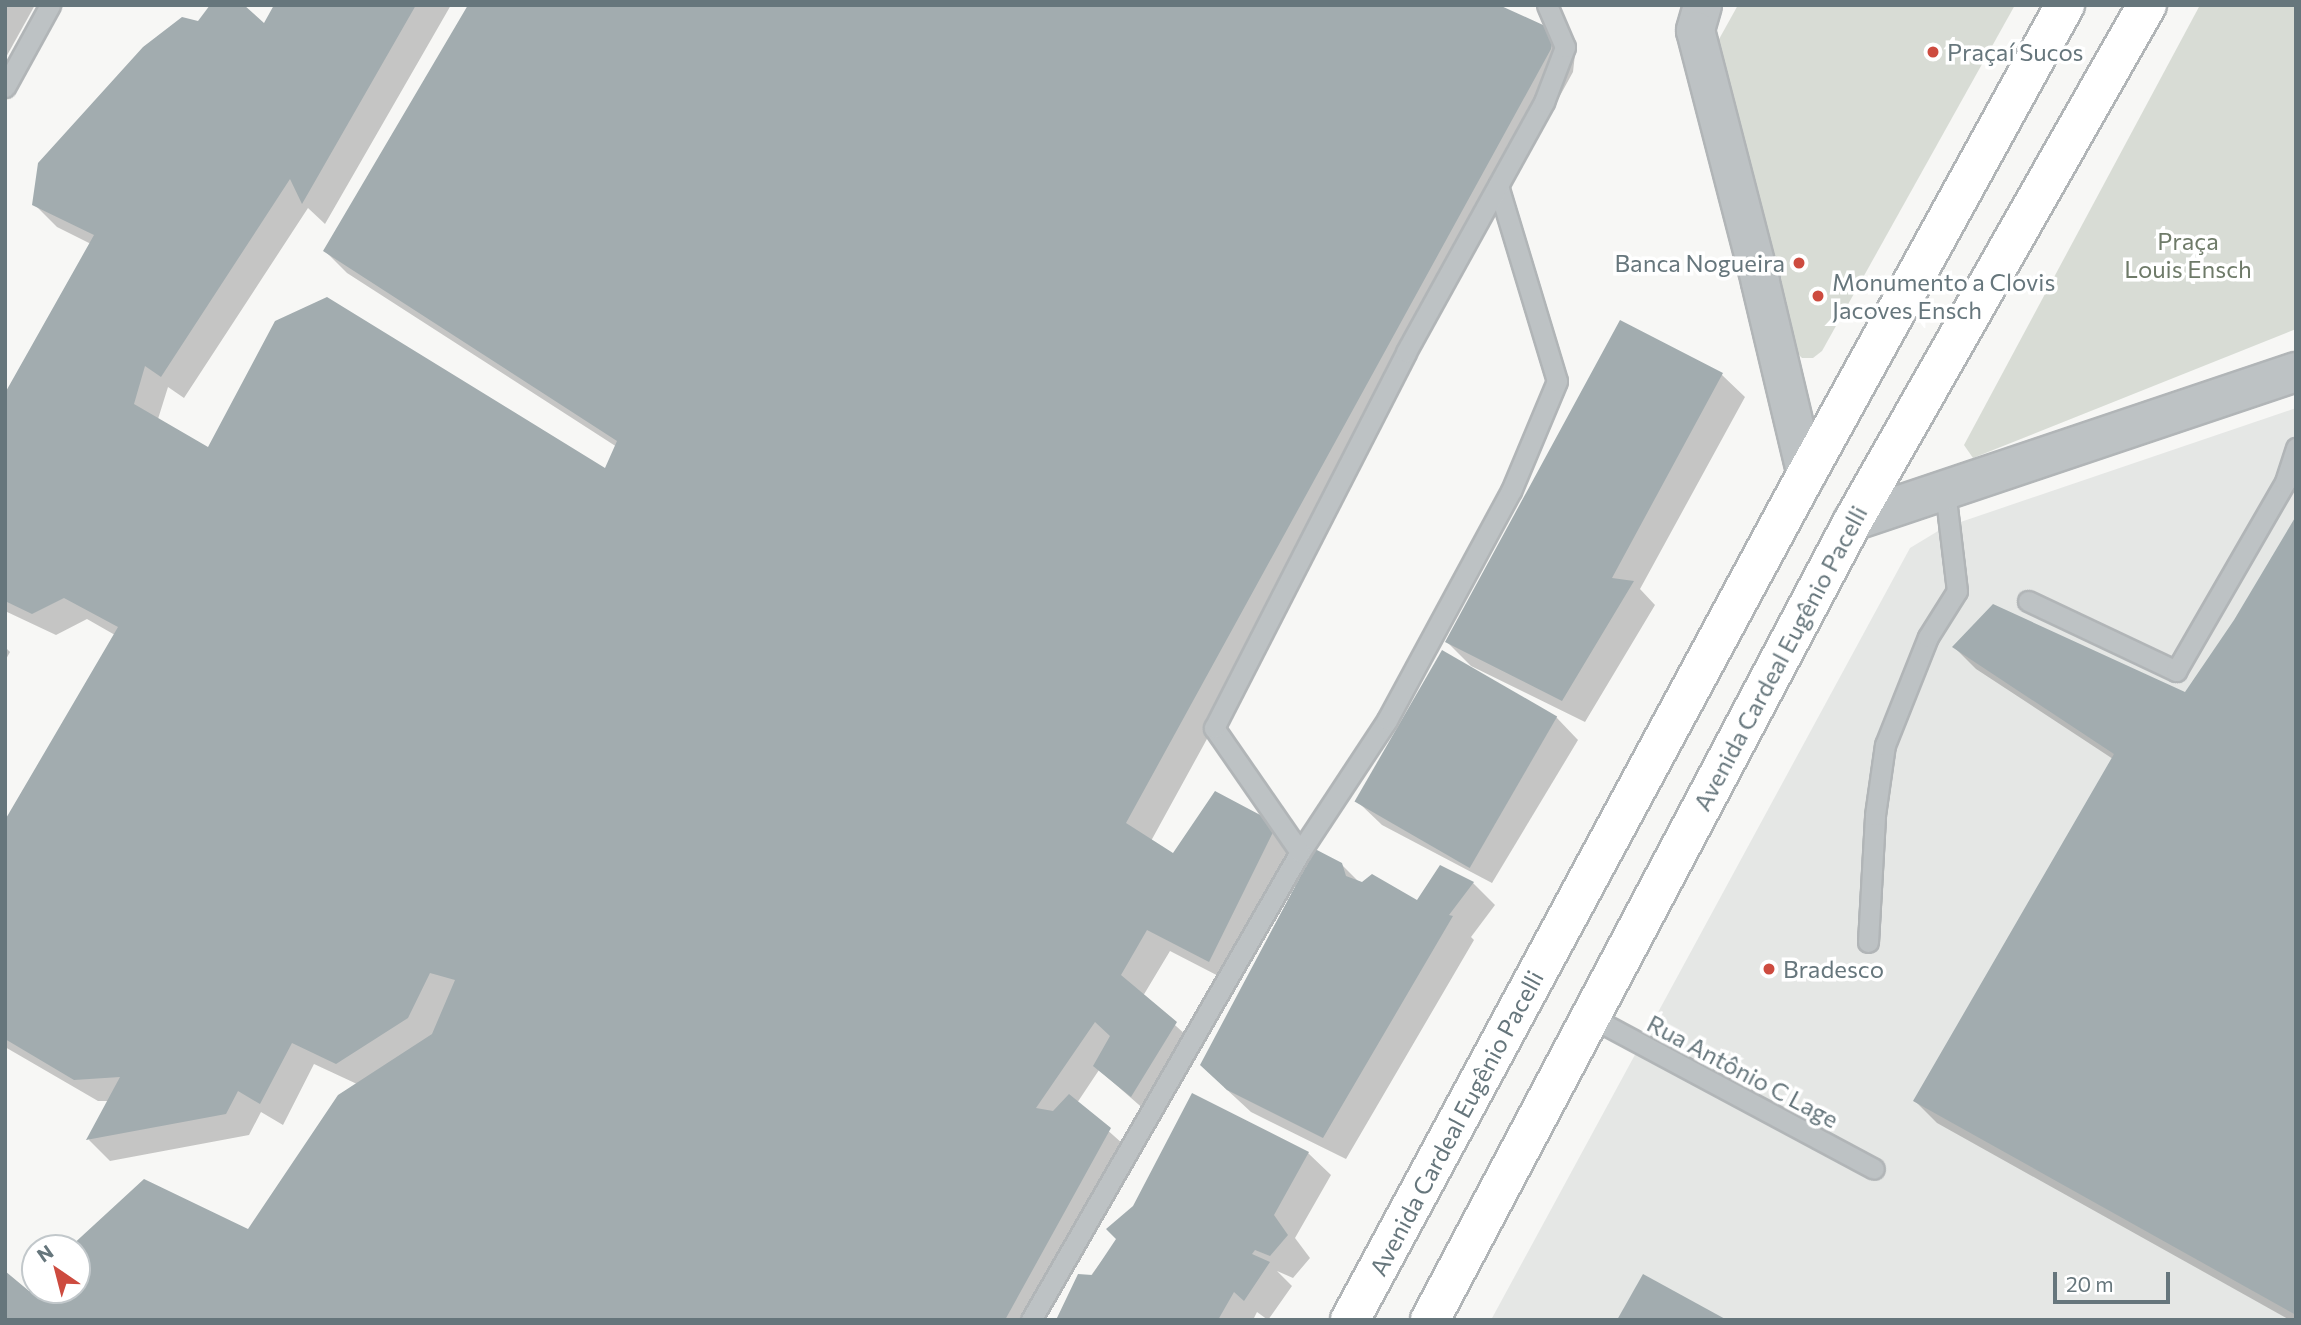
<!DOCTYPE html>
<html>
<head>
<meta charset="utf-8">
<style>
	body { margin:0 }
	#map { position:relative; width:2301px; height:1325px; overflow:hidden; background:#f7f7f5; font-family:Commissioner,sans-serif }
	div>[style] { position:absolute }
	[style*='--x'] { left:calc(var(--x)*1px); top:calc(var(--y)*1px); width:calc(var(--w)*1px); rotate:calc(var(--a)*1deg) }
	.built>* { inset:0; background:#e5e7e5 }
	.green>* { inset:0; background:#d8dcd5 }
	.shadow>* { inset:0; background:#0003 }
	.building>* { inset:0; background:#a2acaf; transform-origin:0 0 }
	.roads { filter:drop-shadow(2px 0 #b1b5b7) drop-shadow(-2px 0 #b1b5b7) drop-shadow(0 2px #b1b5b7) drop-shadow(0 -2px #b1b5b7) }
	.service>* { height:19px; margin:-9.5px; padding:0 9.5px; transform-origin:9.5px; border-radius:9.5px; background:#bdc2c4 }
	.minor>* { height:37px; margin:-18.5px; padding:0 18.5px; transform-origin:18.5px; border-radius:18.5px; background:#bdc2c4 }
	.tertiary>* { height:38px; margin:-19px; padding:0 19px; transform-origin:19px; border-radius:19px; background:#bdc2c4 }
	.motorway>* { height:38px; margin:-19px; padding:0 19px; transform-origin:19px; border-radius:19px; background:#fff }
	.dots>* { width:19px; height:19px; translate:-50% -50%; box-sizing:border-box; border:4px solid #fff; border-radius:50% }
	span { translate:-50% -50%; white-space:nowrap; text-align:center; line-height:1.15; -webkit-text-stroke:7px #fff; paint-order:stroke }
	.poi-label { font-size:24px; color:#66767c }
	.left { translate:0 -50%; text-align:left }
	.right { translate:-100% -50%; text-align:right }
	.park-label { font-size:24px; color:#6e7a68 }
	.street-label { font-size:24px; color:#66767c }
	.frame { position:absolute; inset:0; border:7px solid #66767c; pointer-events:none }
	.north { position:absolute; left:21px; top:1234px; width:70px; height:70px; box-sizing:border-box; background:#fff; border:2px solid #c2c8cb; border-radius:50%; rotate:325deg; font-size:19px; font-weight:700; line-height:28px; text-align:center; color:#66767c }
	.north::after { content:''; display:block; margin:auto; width:24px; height:32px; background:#cd4b3f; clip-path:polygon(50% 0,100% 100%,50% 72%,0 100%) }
	.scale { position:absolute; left:2053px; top:1272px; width:117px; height:32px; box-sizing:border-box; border:4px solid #66767c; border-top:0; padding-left:9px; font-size:21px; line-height:24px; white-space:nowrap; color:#66767c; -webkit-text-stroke:5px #fff; paint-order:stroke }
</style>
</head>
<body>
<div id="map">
	<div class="built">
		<div style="clip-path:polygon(2296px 408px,2296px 1320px,1491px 1320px,1910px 548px,1943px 528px)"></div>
	</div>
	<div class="green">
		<div style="clip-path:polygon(1738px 5px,2015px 5px,1822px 351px,1813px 358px,1802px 358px,1793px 349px,1718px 41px)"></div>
		<div style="clip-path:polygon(2200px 5px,2296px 5px,2296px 329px,1973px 458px,1964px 445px)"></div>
	</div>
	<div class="shadow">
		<div style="clip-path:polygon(5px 5px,35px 5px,5px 59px)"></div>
		<div style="clip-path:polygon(276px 5px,451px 5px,325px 224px,308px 208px,184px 398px,168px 387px,158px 419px,209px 449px,606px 470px,617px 447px,347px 273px,325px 251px,1553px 32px,1575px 54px,1573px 72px,1151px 841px,1174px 855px,1276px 825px,1298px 847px,1232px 983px,1170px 951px,1143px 996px,1198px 1046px,1154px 1118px,1099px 1070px,1077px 1103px,1132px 1152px,1040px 1320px,5px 1320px,35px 1287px,35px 1290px,77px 1290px,77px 1248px,72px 1248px,144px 1181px,249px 1232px,357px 1084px,314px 1064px,283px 1125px,261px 1112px,249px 1135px,110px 1161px,89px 1140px,110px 1101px,98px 1101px,5px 1047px,5px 823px,115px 635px,87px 619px,56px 635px,5px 611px,5px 397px,91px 244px,57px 227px,34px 204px,199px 23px,264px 26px)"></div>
		<div style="clip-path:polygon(1620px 322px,1722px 375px,1745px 397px,1640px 589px,1655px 605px,1585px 722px,1471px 666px,1447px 642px)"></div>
		<div style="clip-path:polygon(2296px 519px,2296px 1320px,2290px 1320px,1937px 1123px,1915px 1101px,2113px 759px,1976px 669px,1954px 647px,2186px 694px,2236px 621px)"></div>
		<div style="clip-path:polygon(5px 647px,10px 652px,5px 661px)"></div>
		<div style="clip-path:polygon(1556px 717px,1578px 740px,1492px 883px,1382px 825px,1359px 803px)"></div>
		<div style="clip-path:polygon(1341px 864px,1360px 883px,1417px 902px,1473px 883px,1495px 905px,1471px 937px,1474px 940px,1346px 1159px,1251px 1112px,1224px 1087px)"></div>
		<div style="clip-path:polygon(1193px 1095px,1308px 1153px,1331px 1175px,1295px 1238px,1310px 1258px,1293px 1278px,1277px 1271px,1292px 1286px,1268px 1320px,1257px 1312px,1253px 1320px,1058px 1320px,1118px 1239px)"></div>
	</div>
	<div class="building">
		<div style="clip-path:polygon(210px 5px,244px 5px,264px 23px,274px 5px,416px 5px,302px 204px,290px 179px,161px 377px,145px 366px,134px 404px,208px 447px,275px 321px,327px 297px,605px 468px,617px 441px,323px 251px,468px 5px,1499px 5px,1554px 30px,1551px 49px,1126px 823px,1173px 853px,1215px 791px,1277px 824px,1209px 962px,1147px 930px,1121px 975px,1177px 1022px,1131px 1097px,1093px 1066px,1110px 1036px,1095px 1022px,1036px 1108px,1053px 1111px,1069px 1094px,1111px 1128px,1005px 1320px,5px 1320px,5px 1271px,29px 1291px,35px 1285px,35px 1290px,77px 1290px,77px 1248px,69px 1248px,144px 1179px,248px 1229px,338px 1095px,432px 1034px,455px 980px,430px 973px,408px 1018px,336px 1064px,292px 1043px,260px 1104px,238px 1091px,226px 1114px,86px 1140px,120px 1077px,74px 1080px,5px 1039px,5px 820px,118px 627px,64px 598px,32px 614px,5px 601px,5px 393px,94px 235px,32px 205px,38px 163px,143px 47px,182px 17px,198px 21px)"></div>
		<div style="clip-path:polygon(1620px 320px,1723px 373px,1612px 578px,1634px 581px,1562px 701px,1445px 642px)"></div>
		<div style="clip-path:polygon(2296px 516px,2296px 1315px,1913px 1101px,2114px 754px,1952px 647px,1993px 604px,2185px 692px,2234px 620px)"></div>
		<div style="left:1442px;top:650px;width:133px;height:175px;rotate:30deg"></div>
		<div style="clip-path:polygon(1315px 849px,1342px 863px,1346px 876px,1362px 882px,1372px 874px,1417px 900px,1440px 865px,1474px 882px,1449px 915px,1453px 916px,1323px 1138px,1227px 1090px,1200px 1065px)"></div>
		<div style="clip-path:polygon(1192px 1093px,1309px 1152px,1274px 1215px,1288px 1235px,1270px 1256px,1255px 1250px,1252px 1254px,1270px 1262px,1244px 1301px,1234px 1292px,1218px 1320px,1056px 1320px,1078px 1274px,1092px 1275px,1116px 1239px,1106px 1229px,1133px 1206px)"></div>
		<div style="clip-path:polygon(1643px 1274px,1727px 1320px,1617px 1320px)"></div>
	</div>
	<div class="roads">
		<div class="service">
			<div style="--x:5;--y:87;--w:94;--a:-61.2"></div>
			<div style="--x:2028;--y:601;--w:164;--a:25.3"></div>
			<div style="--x:2176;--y:671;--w:218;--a:-60"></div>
			<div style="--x:2285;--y:482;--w:36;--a:-72"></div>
			<div style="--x:1300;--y:852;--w:158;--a:-56.6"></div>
			<div style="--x:1387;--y:720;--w:260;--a:-61.6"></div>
			<div style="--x:1511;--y:491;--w:119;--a:-67.3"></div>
			<div style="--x:1557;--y:381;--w:204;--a:-106.8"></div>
			<div style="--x:1868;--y:942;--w:127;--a:-86.8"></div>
			<div style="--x:1875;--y:815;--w:71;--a:-81.9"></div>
			<div style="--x:1885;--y:745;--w:116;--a:-68.3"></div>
			<div style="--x:1928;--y:637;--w:54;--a:-57.8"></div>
			<div style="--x:1957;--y:591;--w:102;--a:-96.8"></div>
			<div style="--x:1589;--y:1016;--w:323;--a:28.2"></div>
			<div style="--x:1031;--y:1320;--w:540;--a:-60.11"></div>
			<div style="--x:1300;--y:852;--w:151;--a:-124.7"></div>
			<div style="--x:1214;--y:728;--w:422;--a:-62.9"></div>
			<div style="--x:1406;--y:352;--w:286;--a:-61.1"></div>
			<div style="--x:1544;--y:102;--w:59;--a:-69.1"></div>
			<div style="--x:1565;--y:47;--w:46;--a:-113.2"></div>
		</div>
		<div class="minor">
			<div style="--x:1702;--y:5;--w:26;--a:106"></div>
			<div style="--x:1695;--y:30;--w:260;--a:75.5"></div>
			<div style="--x:1760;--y:282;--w:198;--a:76.6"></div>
		</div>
		<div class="tertiary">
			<div style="--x:1853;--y:521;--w:467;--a:-18.6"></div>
		</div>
		<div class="motorway">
			<div style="--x:1350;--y:1320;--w:960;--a:-61.65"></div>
			<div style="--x:1806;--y:475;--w:537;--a:-61.14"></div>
			<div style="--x:1430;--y:1320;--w:904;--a:-62.1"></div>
			<div style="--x:1853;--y:521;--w:594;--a:-60.33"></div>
		</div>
	</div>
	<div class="dots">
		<div style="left:1933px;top:52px;background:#cd4b3f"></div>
		<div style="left:1799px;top:263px;background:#cd4b3f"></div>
		<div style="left:1818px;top:296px;background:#cd4b3f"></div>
		<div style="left:1769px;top:969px;background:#cd4b3f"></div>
	</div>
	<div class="poi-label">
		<span class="left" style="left:1947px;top:52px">Praçaí Sucos</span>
		<span class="right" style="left:1785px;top:263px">Banca Nogueira</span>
		<span class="left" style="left:1832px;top:296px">Monumento a Clovis<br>Jacoves Ensch</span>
		<span class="left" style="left:1783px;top:969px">Bradesco</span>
	</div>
	<div class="park-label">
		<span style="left:2188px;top:255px">Praça<br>Louis Ensch</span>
	</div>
	<div class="street-label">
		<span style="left:1780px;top:658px;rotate:-62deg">Avenida Cardeal Eugênio Pacelli</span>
		<span style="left:1743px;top:1071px;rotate:28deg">Rua Antônio C Lage</span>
		<span style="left:1456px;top:1123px;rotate:-62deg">Avenida Cardeal Eugênio Pacelli</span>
	</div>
	<div class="frame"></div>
	<div class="north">N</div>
	<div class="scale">20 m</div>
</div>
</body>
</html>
